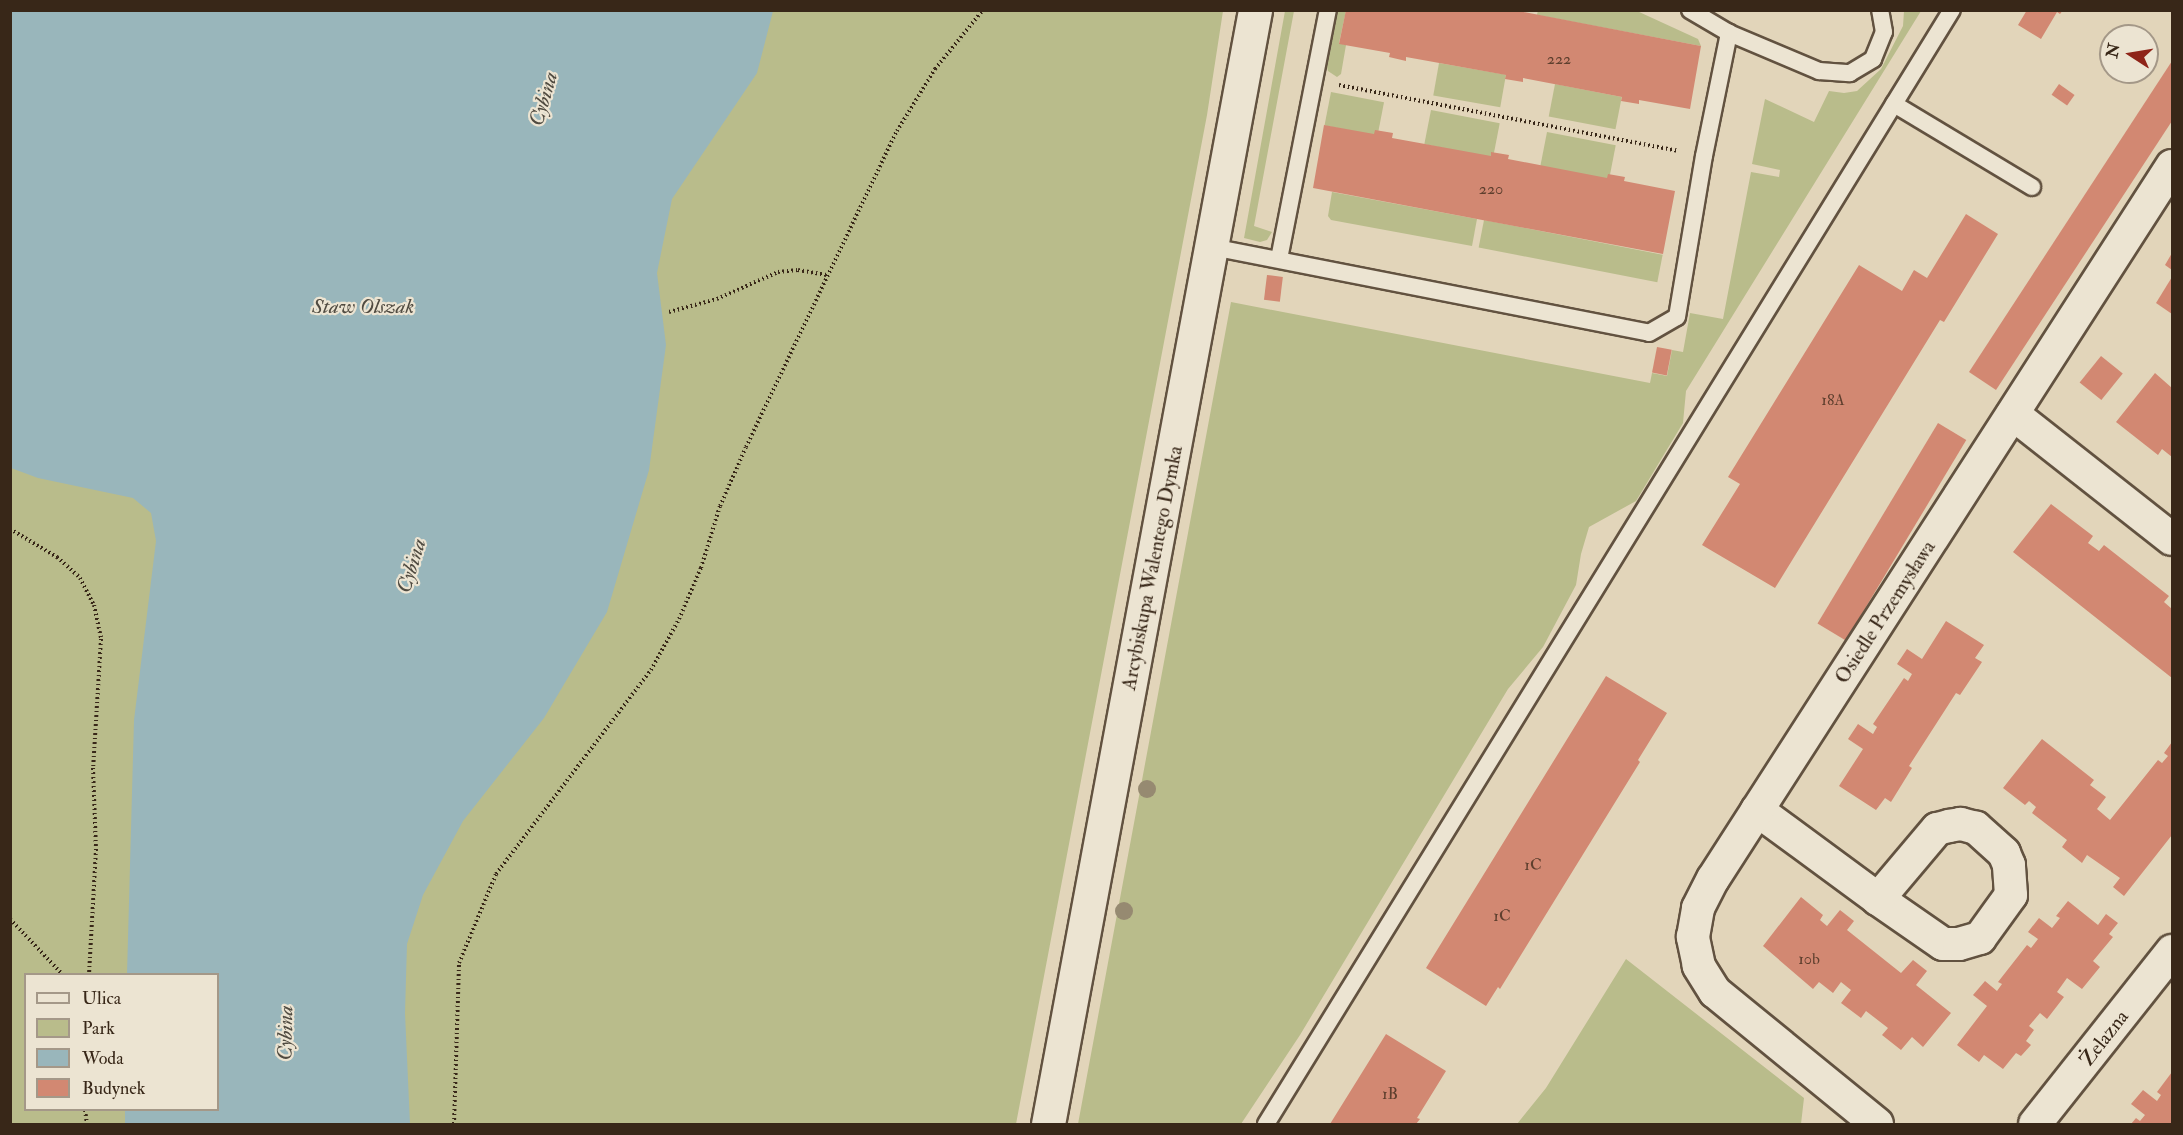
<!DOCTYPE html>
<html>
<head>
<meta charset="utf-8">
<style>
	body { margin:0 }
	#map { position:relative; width:2183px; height:1135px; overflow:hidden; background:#e2d5ba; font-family:"IM FELL Double Pica",serif }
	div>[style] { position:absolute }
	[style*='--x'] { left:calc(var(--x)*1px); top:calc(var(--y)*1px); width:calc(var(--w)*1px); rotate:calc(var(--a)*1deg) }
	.green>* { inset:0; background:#b9bc8b; transform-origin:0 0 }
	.water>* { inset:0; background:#99b6bb }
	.building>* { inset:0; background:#d28872; transform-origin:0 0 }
	.path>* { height:4px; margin-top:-2px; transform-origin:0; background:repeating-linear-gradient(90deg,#382718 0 1.5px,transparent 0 4.5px) }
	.roads { filter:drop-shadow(2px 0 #625240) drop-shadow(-2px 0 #625240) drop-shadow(0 2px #625240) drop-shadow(0 -2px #625240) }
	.service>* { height:16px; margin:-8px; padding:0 8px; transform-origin:8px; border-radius:8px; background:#ece4d2 }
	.minor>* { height:32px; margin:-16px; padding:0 16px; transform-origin:16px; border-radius:16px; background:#ece4d2 }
	.tertiary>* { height:33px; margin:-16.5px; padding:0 16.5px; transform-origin:16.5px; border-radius:16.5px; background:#ece4d2 }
	.trees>* { width:18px; height:18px; margin:-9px; border-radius:50%; background:#968a71 }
	span { translate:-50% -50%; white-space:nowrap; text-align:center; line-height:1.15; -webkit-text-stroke:4.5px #ece4d2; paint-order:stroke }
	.number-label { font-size:16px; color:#5e3f2e }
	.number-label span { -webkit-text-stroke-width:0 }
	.street-label { font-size:20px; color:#382718 }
	.water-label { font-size:21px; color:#504b41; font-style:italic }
	.frame { position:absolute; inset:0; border:12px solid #382718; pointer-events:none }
	.legend { position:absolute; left:24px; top:973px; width:195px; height:138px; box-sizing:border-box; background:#ece4d2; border:2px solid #a49888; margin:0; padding:8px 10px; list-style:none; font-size:18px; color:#382718 }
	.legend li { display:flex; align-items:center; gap:12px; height:30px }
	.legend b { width:30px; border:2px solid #a49888 }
	.north { position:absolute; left:2099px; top:24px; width:60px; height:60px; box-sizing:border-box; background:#ece4d2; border:2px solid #a49888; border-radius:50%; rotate:282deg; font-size:16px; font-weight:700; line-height:24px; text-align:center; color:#382718 }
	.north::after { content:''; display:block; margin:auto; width:21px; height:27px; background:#8f2418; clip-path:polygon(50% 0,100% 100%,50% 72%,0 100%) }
</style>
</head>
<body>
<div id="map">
	<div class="green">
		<div style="clip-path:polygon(1538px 10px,1637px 11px,1698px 39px,1701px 46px,1537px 15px)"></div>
		<div style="clip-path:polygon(evenodd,10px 11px,1223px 11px,1207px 115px,1016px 1124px,11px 1124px,10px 11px,26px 974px,218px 974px,218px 1110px,26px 1110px,26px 974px)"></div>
		<div style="clip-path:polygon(1285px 11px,1294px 11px,1254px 226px,1272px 232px,1267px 240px,1260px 242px,1244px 238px)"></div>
		<div style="clip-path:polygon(1338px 11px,1346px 11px,1339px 43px,1346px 45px,1341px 74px,1337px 77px,1328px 71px,1327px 67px)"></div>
		<div style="clip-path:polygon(1904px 11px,1921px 11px,1686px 391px,1683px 423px,1636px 501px,1589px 527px,1581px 554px,1576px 585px,1543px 647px,1508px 689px,1300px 1035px,1241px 1124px,1078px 1124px,1231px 302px,1650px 383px,1652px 373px,1667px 376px,1672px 350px,1683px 352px,1690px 313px,1723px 319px,1751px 172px,1779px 177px,1780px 170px,1752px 164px,1765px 99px,1814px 122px,1829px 91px,1844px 93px,1857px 91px,1881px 69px,1903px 26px)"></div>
		<div style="left:1439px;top:63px;width:68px;height:33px;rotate:10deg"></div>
		<div style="left:1555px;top:84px;width:68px;height:33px;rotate:11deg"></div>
		<div style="left:1331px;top:92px;width:54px;height:34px;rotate:11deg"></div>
		<div style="left:1431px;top:110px;width:70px;height:35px;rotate:11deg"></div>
		<div style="left:1547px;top:132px;width:70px;height:35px;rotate:11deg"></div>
		<div style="clip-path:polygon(1332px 192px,1477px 219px,1472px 246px,1331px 220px,1328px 216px)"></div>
		<div style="left:1484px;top:220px;width:182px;height:28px;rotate:11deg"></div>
		<div style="clip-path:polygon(1626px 959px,1804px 1098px,1801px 1124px,1517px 1124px,1546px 1088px)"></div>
	</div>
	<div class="water">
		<div style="clip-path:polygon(10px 11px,773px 11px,757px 73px,672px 199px,657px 273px,666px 345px,649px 470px,607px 612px,544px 718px,463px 821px,423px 895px,407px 944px,405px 1013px,410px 1124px,125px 1124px,125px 1110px,218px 1110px,218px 974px,127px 974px,134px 720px,156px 541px,151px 513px,133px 498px,38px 478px,11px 468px)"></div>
	</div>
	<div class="building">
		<div style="clip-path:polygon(1346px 10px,1513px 10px,1701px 46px,1690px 109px,1639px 100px,1639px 104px,1621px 101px,1622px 97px,1523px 78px,1523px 82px,1505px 79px,1506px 75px,1406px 57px,1406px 61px,1389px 57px,1390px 53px,1339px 44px)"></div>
		<div style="clip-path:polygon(2027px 10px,2063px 10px,2060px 14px,2057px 12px,2041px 39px,2018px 25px)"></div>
		<div style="clip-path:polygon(2172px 61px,2172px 121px,1996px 390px,1969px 372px)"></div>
		<div style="left:2059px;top:84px;width:19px;height:13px;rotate:35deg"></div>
		<div style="clip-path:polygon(1324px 125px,1374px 134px,1375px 130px,1393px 133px,1392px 138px,1491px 156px,1491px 152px,1509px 155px,1508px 159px,1607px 178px,1608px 174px,1625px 177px,1624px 181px,1675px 191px,1663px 254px,1313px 188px)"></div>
		<div style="clip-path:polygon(1966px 214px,1998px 234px,1944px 322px,1940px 320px,1775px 588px,1702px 545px,1740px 484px,1728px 477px,1859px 265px,1902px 291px,1914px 270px,1927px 278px)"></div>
		<div style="clip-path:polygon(2172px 253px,2172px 270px,2165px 265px)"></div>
		<div style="left:1267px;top:275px;width:16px;height:25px;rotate:7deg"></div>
		<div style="clip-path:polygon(2172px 277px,2172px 314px,2156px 303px)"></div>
		<div style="left:1657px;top:347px;width:15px;height:26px;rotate:11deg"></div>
		<div style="left:2101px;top:356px;width:28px;height:34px;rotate:39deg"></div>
		<div style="clip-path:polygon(2155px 373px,2172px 388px,2172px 457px,2162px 449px,2158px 455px,2116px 422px)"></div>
		<div style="left:1938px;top:423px;width:33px;height:234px;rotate:31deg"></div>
		<div style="clip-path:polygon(2051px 504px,2093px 536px,2088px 543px,2099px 551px,2104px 545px,2169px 596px,2164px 602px,2172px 609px,2172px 678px,2013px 552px)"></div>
		<div style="clip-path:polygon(1946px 621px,1984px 645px,1975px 658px,1982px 662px,1960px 695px,1956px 693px,1909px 766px,1912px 768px,1891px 802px,1885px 798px,1876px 810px,1839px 786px,1863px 749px,1848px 739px,1858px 724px,1873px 734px,1877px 727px,1873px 724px,1904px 678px,1908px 681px,1912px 674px,1897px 664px,1907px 649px,1922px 659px)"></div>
		<div style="clip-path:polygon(1606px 676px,1667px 713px,1638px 760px,1640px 762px,1500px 989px,1498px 987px,1486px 1006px,1426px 968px)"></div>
		<div style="clip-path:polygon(2042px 739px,2094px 780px,2090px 785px,2106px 797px,2097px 809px,2110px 820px,2158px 760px,2162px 763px,2168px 756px,2164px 753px,2172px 742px,2172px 835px,2124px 896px,2113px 887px,2120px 878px,2087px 855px,2082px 863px,2062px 847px,2067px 840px,2032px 813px,2036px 807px,2029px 801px,2025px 805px,2003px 788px)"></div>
		<div style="clip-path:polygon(1801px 897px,1823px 915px,1820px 920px,1827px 926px,1840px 910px,1854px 921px,1847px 930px,1901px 973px,1913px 960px,1927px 971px,1916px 985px,1951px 1013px,1923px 1047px,1912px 1037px,1901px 1050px,1882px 1035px,1888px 1028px,1866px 1011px,1861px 1018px,1841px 1003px,1851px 990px,1841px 982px,1833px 993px,1819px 982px,1813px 989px,1763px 946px)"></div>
		<div style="clip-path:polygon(2068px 901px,2098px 925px,2106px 914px,2118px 923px,2109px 934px,2113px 937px,2093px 961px,2100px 967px,2082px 989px,2067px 978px,2057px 992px,2064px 997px,2047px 1019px,2040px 1013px,2029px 1026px,2034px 1030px,2026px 1041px,2031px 1045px,2021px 1056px,2016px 1053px,2003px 1069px,1984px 1055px,1979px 1062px,1957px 1045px,1987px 1006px,1973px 995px,1985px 981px,1997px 991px,2002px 984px,1998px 982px,2027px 945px,2031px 948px,2038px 939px,2028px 932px,2039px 918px,2052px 928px,2060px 918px,2056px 916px)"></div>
		<div style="clip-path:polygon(1386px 1034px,1446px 1071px,1417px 1118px,1420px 1119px,1416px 1124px,1330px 1124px)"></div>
		<div style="clip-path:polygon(2172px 1072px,2172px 1124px,2131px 1124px,2136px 1118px,2140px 1121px,2145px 1115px,2131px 1104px,2143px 1090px,2157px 1101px,2161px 1095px,2157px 1092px)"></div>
	</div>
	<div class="path">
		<div style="--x:1339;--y:85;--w:346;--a:11"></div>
		<div style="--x:669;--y:312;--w:50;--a:-15.2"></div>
		<div style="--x:717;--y:299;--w:67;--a:-23.9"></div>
		<div style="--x:778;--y:272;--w:20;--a:-6"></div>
		<div style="--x:798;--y:270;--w:29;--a:10"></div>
		<div style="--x:10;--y:529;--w:55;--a:30.8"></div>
		<div style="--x:57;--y:557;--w:31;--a:42"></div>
		<div style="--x:80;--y:578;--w:30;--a:63"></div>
		<div style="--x:94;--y:605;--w:35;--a:78"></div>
		<div style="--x:101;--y:639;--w:129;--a:93.5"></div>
		<div style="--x:93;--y:768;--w:81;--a:87.9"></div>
		<div style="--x:96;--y:849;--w:125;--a:93.2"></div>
		<div style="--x:10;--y:919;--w:76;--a:46.6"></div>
		<div style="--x:85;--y:1110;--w:14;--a:82"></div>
		<div style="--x:454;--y:1124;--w:161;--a:-88.2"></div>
		<div style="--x:459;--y:963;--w:96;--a:-67.4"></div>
		<div style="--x:496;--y:874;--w:256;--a:-52.8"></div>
		<div style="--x:651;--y:670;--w:58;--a:-61.2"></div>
		<div style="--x:679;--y:619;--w:56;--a:-66.7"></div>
		<div style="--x:701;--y:568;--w:65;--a:-73"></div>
		<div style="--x:720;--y:506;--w:64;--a:-66.2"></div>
		<div style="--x:746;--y:447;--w:350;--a:-64.5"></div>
		<div style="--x:897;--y:131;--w:73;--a:-58.5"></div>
		<div style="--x:935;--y:69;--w:76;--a:-50.9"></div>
	</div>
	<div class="roads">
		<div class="service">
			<div style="--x:1690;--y:10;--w:45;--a:30.5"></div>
			<div style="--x:1729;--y:33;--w:98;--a:22.9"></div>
			<div style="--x:1819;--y:71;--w:31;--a:4"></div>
			<div style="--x:1850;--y:73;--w:27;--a:-31"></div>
			<div style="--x:1873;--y:59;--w:29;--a:-68"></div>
			<div style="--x:1884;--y:32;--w:22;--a:-100"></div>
			<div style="--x:1894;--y:104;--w:161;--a:31"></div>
			<div style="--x:1212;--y:247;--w:445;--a:11.1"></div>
			<div style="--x:1649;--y:333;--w:32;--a:-30"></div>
			<div style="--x:1677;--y:317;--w:163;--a:-80.5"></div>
			<div style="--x:1704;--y:156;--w:126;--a:-78.5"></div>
			<div style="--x:1279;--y:259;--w:254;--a:-78.9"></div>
			<div style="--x:1266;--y:1124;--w:1308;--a:-58.38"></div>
		</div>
		<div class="minor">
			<div style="--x:2013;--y:414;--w:202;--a:38.2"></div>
			<div style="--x:1757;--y:810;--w:150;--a:36.3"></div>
			<div style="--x:1878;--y:899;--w:79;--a:34.7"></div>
			<div style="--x:1943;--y:944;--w:16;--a:0"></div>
			<div style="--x:1959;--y:944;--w:22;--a:-16"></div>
			<div style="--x:1980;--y:938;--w:53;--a:-54.2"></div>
			<div style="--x:2011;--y:895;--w:30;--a:-94"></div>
			<div style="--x:2009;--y:865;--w:13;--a:-113"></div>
			<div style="--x:2004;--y:853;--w:38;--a:-138"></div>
			<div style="--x:1976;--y:828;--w:16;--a:-165"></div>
			<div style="--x:1961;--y:824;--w:12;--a:171"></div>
			<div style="--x:1949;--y:826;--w:12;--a:166"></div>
			<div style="--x:1937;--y:829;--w:92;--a:130.1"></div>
			<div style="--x:1877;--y:1124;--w:209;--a:-140.8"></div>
			<div style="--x:1715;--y:992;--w:31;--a:-122"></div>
			<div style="--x:1699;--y:966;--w:30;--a:-102"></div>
			<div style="--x:1693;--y:937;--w:29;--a:-80"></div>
			<div style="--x:1698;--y:908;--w:33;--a:-63"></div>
			<div style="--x:1713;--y:879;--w:848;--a:-57.23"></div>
			<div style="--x:2035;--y:1124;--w:221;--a:-51.6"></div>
		</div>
		<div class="tertiary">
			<div style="--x:1048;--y:1124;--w:1133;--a:-79.47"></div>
		</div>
	</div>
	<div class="trees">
		<div style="left:1147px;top:789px"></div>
		<div style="left:1124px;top:911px"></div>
	</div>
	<div class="number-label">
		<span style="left:1559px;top:59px">222</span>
		<span style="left:1491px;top:189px">220</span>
		<span style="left:1833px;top:400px">18A</span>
		<span style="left:1533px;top:865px">1C</span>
		<span style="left:1502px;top:916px">1C</span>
		<span style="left:1809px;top:959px">10b</span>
		<span style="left:1390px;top:1094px">1B</span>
	</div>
	<div class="street-label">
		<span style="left:1152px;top:568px;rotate:-79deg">Arcybiskupa Walentego Dymka</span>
		<span style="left:1885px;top:612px;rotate:-57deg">Osiedle Przemysława</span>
		<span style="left:2104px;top:1038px;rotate:-52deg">Żelazna</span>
	</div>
	<div class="water-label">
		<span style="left:544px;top:99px;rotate:-74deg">Cybina</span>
		<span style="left:363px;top:307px">Staw Olszak</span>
		<span style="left:412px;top:566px;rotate:-73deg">Cybina</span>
		<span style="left:286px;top:1033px;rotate:-89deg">Cybina</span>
	</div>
	<div class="frame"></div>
	<ul class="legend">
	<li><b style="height:8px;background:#ece4d2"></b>Ulica</li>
	<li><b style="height:16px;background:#b9bc8b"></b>Park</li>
	<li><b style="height:16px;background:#99b6bb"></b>Woda</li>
	<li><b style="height:16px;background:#d28872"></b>Budynek</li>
	</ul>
	<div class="north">N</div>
</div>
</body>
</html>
